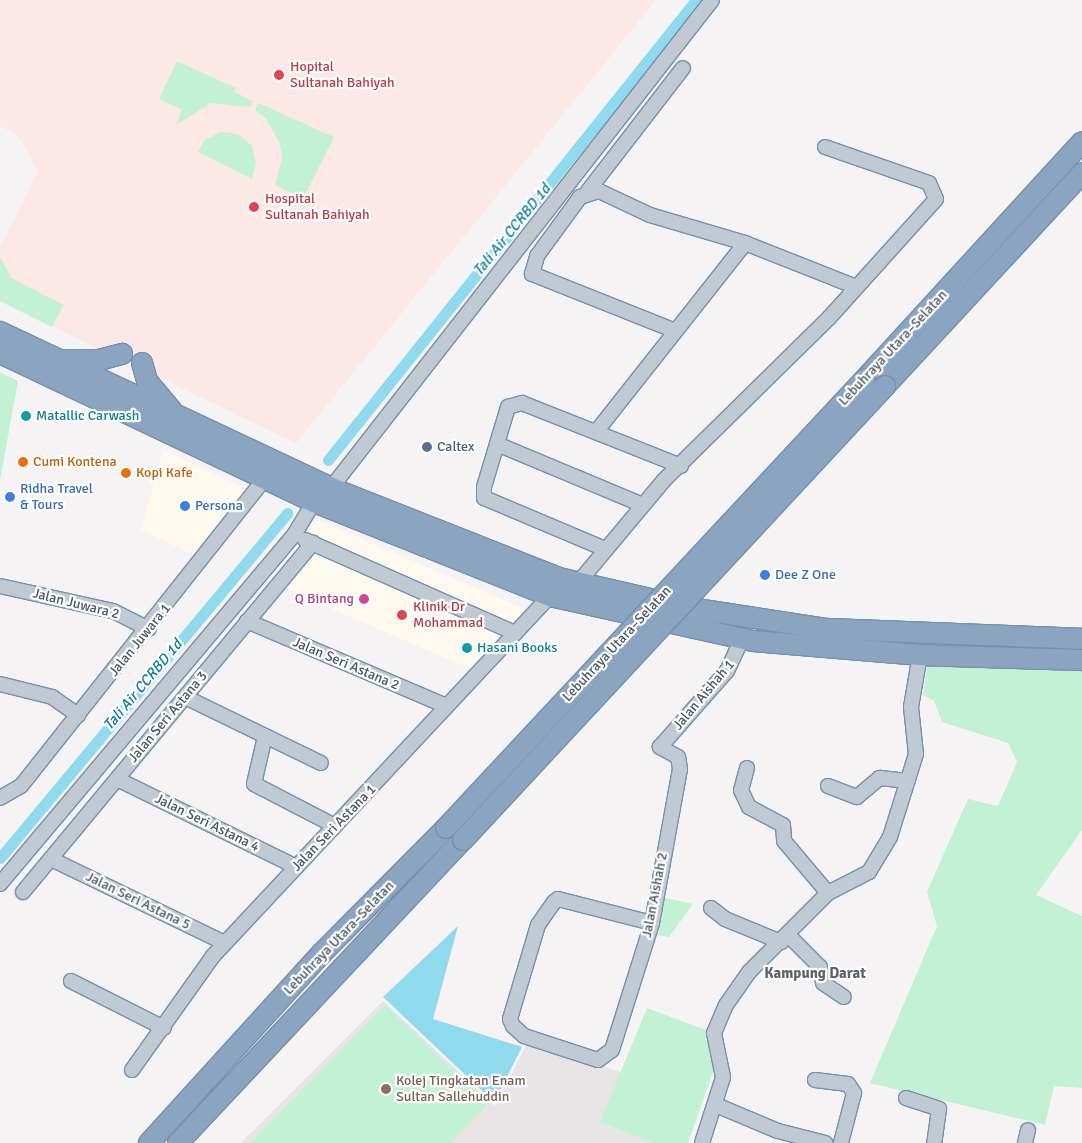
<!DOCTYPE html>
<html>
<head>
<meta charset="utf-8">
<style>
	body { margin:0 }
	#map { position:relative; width:1082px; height:1143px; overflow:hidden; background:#f5f3f3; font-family:Signika,sans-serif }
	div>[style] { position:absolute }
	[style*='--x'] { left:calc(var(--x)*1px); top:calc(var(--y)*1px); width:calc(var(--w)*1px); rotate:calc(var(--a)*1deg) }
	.commercial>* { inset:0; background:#fdf9ef }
	.education>* { inset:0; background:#e6e4e5 }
	.medical>* { inset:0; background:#fce8e6 }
	.green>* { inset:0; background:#c3f1d5 }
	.water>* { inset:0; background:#90daee }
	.canal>* { height:11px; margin:-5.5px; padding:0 5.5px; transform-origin:5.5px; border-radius:5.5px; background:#90daee }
	.roads { filter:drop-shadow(1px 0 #7690ad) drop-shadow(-1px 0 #7690ad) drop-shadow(0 1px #7690ad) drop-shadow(0 -1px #7690ad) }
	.minor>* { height:14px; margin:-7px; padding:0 7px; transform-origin:7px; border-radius:7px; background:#c1cad2 }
	.highway>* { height:20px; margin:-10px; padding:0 10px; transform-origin:10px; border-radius:10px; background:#8ba5c1 }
	.bridges { filter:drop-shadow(1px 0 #7690ad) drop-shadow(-1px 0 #7690ad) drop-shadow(0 1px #7690ad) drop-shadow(0 -1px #7690ad) }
	.highway-bridge>* { height:20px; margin:-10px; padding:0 10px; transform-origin:10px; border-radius:10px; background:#8ba5c1 }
	.dots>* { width:14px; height:14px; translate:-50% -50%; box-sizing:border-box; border:2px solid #fff; border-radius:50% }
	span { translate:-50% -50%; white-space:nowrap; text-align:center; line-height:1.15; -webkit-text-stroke:4.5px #fff; paint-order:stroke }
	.health-label { font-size:14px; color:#be3a42 }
	.left { translate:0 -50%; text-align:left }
	.street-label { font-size:14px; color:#4a5661 }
	.culture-label { font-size:14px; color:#0d838f }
	.service-label { font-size:14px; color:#4e5e75 }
	.food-label { font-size:14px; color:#c56008 }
	.shop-label { font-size:14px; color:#366cbe }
	.hotel-label { font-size:14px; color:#b23c85 }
	.right { translate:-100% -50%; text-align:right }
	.education-label { font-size:14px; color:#785e54 }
	.water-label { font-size:15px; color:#0c7c9b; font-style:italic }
	.neighbourhood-label { font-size:15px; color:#5f6368; font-weight:700 }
</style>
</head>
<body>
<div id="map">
	<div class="commercial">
		<div style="clip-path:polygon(163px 450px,259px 495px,209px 562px,141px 530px)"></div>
		<div style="clip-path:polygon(318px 520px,541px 616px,487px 676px,265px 580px)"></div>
	</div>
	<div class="education">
		<div style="clip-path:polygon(383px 1001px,495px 1106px,527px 1044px,622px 1072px,600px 1122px,652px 1143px,241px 1143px)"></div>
	</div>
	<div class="medical">
		<div style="clip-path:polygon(0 0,656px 0,296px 443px,0 301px,0 249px,38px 170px,16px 134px,0 126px)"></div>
	</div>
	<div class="green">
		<div style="clip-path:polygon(177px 61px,236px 88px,234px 92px,253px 101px,250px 107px,211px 103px,176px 125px,182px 110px,159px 99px)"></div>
		<div style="clip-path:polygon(258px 103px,334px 137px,303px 199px,275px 185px,282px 158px,280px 144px,266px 119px,255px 110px)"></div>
		<div style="clip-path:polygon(220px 132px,238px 134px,252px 146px,256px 163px,252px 179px,198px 152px,204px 141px)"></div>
		<div style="clip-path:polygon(0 256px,11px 278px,64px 305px,52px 327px,0 301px)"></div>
		<div style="clip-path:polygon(0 372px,18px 381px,0 480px)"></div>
		<div style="clip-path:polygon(928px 662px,1082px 669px,1082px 830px,1036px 895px,1082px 916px,1082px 1088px,1054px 1086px,1045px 1125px,870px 1083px,937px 926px,927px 892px,968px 799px,998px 806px,1017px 762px,1008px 743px,942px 722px,934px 701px,923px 695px)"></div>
		<div style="clip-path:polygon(665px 898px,693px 904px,669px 937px,658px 935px)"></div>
		<div style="clip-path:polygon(385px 1005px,488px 1104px,450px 1143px,250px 1143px)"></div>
		<div style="clip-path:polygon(647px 1008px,706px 1030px,706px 1041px,719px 1055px,688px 1143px,652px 1143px,600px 1122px)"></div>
	</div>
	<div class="water">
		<div style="clip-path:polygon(458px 926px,433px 1019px,522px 1047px,494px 1102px,383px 997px)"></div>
	</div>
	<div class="canal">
		<div style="--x:328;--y:460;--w:589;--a:-51.34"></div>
		<div style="--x:0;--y:858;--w:449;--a:-50.2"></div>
	</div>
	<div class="roads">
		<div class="minor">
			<div style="--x:588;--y:191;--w:155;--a:-52.3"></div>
			<div style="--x:673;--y:330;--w:152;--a:-158.3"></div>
			<div style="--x:532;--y:274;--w:19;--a:-74"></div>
			<div style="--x:537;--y:256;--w:73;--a:-53.9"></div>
			<div style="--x:580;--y:197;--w:20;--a:-18"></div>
			<div style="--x:599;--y:191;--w:56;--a:25.2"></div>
			<div style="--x:650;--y:215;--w:99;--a:16.4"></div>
			<div style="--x:745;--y:243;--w:119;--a:21.6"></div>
			<div style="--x:596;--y:432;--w:241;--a:-51.7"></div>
			<div style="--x:497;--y:444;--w:158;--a:22.7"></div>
			<div style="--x:331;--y:488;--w:619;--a:-52.02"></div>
			<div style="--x:305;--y:540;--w:230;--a:23.9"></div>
			<div style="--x:605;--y:549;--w:131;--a:-157.1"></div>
			<div style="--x:484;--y:498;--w:11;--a:-90"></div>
			<div style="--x:484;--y:487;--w:84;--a:-73.3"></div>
			<div style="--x:508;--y:407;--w:15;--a:-16"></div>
			<div style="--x:522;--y:403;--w:171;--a:21.6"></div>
			<div style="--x:578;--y:583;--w:134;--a:-50.1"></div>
			<div style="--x:664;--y:480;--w:231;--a:-44.5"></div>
			<div style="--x:829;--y:318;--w:160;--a:-48"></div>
			<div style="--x:936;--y:199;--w:17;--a:-114"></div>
			<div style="--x:929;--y:183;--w:110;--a:-160.9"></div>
			<div style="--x:0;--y:586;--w:116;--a:12.5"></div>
			<div style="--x:113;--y:611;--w:40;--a:26.6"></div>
			<div style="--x:247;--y:621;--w:216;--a:23.1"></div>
			<div style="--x:0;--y:684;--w:54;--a:14"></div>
			<div style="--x:52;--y:697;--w:32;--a:35"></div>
			<div style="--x:185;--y:697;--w:151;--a:25.9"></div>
			<div style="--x:265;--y:736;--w:49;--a:102.9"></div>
			<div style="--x:254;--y:784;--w:91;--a:27.4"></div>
			<div style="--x:747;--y:768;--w:23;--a:105"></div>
			<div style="--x:741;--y:790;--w:19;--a:65"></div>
			<div style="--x:749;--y:807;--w:38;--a:28"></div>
			<div style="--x:783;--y:825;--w:16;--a:86"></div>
			<div style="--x:784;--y:841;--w:68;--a:49.8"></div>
			<div style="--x:117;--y:779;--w:200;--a:26.1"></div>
			<div style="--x:828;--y:786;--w:31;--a:21"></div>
			<div style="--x:857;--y:797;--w:30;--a:-40"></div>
			<div style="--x:880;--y:778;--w:28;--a:6"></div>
			<div style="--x:0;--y:798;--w:24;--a:-30"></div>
			<div style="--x:21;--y:786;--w:392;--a:-51.6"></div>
			<div style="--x:51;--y:859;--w:193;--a:25.8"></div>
			<div style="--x:0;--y:884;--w:456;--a:-49.9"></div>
			<div style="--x:294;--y:535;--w:39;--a:-59"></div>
			<div style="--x:23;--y:892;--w:454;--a:-50.3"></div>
			<div style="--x:711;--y:908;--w:18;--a:38"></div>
			<div style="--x:725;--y:919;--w:61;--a:22.3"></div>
			<div style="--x:652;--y:923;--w:97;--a:-165.7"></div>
			<div style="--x:558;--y:899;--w:5;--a:143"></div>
			<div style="--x:554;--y:902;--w:28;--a:125"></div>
			<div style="--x:538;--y:925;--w:98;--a:106.6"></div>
			<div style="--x:510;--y:1019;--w:8;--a:67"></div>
			<div style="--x:513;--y:1026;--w:15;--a:42"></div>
			<div style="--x:524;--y:1036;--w:78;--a:18"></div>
			<div style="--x:598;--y:1060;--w:17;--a:-36"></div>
			<div style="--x:612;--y:1050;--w:133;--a:-72.5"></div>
			<div style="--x:652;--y:923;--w:157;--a:-79.7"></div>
			<div style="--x:680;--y:769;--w:12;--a:-99"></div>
			<div style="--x:678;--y:757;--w:21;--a:-151"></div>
			<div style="--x:660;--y:747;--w:101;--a:-48.6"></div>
			<div style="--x:727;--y:671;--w:35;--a:-65"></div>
			<div style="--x:789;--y:936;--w:44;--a:45"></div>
			<div style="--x:820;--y:967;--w:16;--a:79"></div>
			<div style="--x:823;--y:983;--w:25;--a:34"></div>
			<div style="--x:71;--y:981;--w:104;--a:26.8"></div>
			<div style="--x:132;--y:1070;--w:140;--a:-54.6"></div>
			<div style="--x:213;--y:956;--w:493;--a:-46.9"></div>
			<div style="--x:815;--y:1080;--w:33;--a:7"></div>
			<div style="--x:848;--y:1084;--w:11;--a:56"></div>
			<div style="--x:854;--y:1093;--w:52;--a:104.6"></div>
			<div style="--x:906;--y:1098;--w:35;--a:18"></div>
			<div style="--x:939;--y:1109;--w:34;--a:98"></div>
			<div style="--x:716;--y:1105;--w:67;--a:22.8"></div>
			<div style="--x:778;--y:1131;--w:49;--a:14.3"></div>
			<div style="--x:702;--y:1143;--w:69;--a:-72.3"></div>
			<div style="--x:723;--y:1077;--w:45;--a:-101.6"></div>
			<div style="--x:714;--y:1033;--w:30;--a:-67"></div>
			<div style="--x:726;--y:1005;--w:40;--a:-55.1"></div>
			<div style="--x:749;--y:972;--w:112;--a:-45"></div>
			<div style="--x:828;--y:893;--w:46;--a:-27.1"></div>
			<div style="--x:869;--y:872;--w:41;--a:-59"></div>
			<div style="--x:890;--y:837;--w:87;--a:-72.6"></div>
			<div style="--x:916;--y:754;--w:47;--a:-96.1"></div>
			<div style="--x:911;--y:707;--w:53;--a:-80.2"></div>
			<div style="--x:1025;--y:1143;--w:13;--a:-77"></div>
		</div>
		<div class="highway">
			<div style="--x:0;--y:332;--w:366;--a:25.2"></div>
			<div style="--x:331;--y:488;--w:245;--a:21.5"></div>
			<div style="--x:559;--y:578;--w:134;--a:12.9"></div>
			<div style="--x:690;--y:608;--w:139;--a:8.7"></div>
			<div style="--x:827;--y:629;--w:255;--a:2.2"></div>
			<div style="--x:0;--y:353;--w:348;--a:25.4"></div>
			<div style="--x:314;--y:502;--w:254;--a:21.7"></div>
			<div style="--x:550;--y:596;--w:208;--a:12.5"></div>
			<div style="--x:753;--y:641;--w:168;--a:4.8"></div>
			<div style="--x:920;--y:655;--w:162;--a:1.8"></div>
			<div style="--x:64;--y:360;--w:35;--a:0"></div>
			<div style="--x:99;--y:360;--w:24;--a:-15"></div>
			<div style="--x:142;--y:363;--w:19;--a:74"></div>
			<div style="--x:147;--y:381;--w:39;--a:50"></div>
			<div style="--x:865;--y:379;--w:321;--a:-47.5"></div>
			<div style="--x:885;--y:386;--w:290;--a:-47.2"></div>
			<div style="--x:149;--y:1143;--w:256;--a:-47.7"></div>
			<div style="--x:321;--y:954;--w:177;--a:-45.2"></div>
			<div style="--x:178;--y:1143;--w:416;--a:-46.8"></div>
		</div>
	</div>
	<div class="bridges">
		<div class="highway-bridge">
			<div style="--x:446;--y:828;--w:614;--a:-46.98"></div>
			<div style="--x:463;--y:840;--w:620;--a:-47.09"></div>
		</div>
	</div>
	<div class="dots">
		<div style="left:279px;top:75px;background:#e0444e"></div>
		<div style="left:254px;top:207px;background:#e0444e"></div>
		<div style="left:26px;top:416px;background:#0f9aa8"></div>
		<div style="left:427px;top:447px;background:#5c6f8a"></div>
		<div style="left:23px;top:462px;background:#e8710a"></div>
		<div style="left:126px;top:473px;background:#e8710a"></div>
		<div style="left:10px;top:497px;background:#3f7fe0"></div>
		<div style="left:185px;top:506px;background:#3f7fe0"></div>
		<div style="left:765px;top:575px;background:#3f7fe0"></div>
		<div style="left:364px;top:599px;background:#d1479c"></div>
		<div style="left:402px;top:615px;background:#e0444e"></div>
		<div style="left:467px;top:648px;background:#0f9aa8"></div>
		<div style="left:386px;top:1089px;background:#8d6e63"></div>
	</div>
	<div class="health-label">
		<span class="left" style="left:290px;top:75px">Hopital<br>Sultanah Bahiyah</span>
		<span class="left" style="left:265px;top:207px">Hospital<br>Sultanah Bahiyah</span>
		<span class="left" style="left:413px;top:615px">Klinik Dr<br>Mohammad</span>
	</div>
	<div class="street-label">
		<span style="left:893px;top:348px;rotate:-47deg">Lebuhraya Utara–Selatan</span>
		<span style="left:76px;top:604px;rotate:14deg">Jalan Juwara 2</span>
		<span style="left:140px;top:640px;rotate:-51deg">Jalan Juwara 1</span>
		<span style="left:617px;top:644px;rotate:-47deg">Lebuhraya Utara–Selatan</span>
		<span style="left:346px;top:664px;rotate:23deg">Jalan Seri Astana 2</span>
		<span style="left:704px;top:695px;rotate:-50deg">Jalan Aishah 1</span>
		<span style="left:168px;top:717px;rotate:-50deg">Jalan Seri Astana 3</span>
		<span style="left:207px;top:823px;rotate:26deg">Jalan Seri Astana 4</span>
		<span style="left:334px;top:828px;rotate:-46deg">Jalan Seri Astana 1</span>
		<span style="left:655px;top:895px;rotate:-79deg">Jalan Aishah 2</span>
		<span style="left:138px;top:901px;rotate:26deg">Jalan Seri Astana 5</span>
		<span style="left:339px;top:938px;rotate:-46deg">Lebuhraya Utara–Selatan</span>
	</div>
	<div class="culture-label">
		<span class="left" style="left:36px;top:416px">Matallic Carwash</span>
		<span class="left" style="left:477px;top:648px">Hasani Books</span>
	</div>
	<div class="service-label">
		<span class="left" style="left:437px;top:447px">Caltex</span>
	</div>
	<div class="food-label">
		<span class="left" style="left:33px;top:462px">Cumi Kontena</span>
		<span class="left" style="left:136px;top:473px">Kopi Kafe</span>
	</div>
	<div class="shop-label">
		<span class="left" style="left:20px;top:497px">Ridha Travel<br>&amp; Tours</span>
		<span class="left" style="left:195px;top:506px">Persona</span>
		<span class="left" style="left:775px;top:575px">Dee Z One</span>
	</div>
	<div class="hotel-label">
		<span class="right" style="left:354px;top:599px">Q Bintang</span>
	</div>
	<div class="education-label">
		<span class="left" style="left:396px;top:1089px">Kolej Tingkatan Enam<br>Sultan Sallehuddin</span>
	</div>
	<div class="water-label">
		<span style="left:512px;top:230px;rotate:-51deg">Tali Air CCRBD 1d</span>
		<span style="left:143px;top:685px;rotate:-50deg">Tali Air CCRBD 1d</span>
	</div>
	<div class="neighbourhood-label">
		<span style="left:815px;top:974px">Kampung Darat</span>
	</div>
</div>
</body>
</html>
